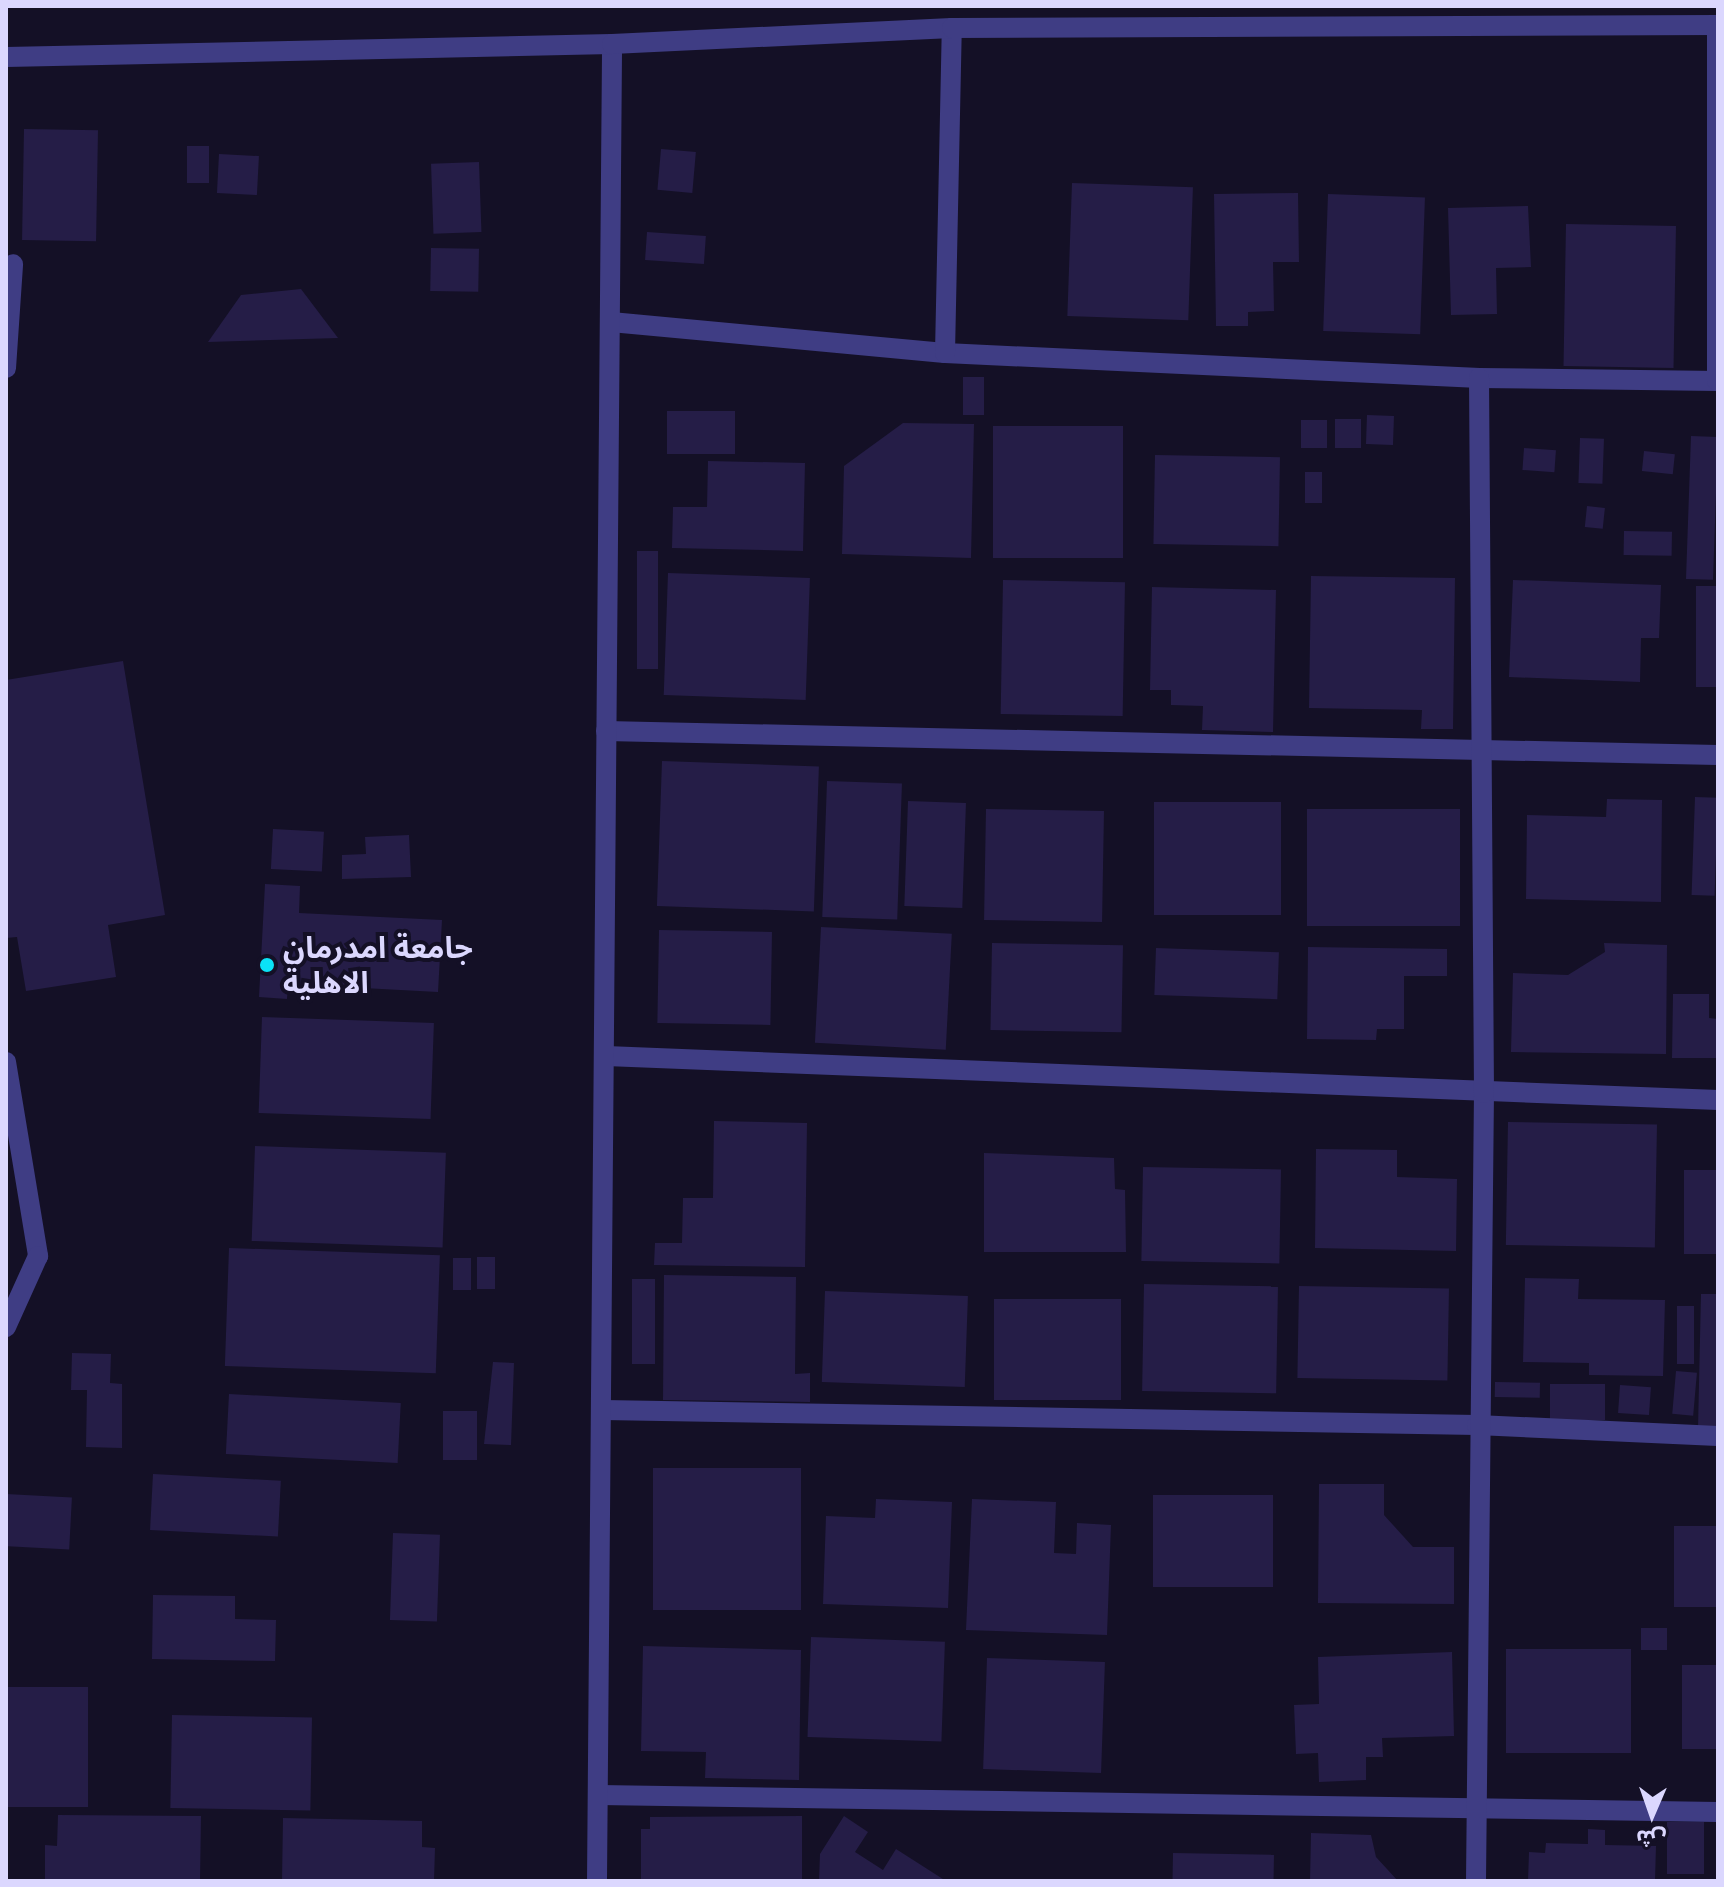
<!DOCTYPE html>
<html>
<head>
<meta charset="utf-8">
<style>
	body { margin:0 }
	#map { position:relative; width:1724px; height:1887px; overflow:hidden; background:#141026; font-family:"Space Grotesk","Noto Sans Arabic",sans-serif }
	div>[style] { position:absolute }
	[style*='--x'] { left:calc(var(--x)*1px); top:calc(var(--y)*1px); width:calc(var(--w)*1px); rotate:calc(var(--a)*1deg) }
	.building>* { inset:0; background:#251d47; transform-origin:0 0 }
	.service>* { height:20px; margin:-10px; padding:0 10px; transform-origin:10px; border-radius:10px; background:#3f3d84 }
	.minor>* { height:20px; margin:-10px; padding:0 10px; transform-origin:10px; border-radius:10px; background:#3f3d84 }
	.tertiary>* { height:20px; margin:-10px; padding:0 10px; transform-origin:10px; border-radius:10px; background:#3f3d84 }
	.dots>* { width:22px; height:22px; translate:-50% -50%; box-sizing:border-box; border:4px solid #141026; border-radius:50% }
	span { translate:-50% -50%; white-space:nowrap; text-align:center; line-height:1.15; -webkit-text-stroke:8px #141026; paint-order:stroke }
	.poi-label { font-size:30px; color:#dbd7fe; font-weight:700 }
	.left { translate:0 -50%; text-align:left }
	.frame { position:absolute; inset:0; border:8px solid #dbd7fe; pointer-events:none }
	.north { position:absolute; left:1612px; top:1775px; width:80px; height:80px; -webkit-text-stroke:6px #141026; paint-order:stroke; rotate:182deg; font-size:22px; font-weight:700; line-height:32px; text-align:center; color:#dbd7fe }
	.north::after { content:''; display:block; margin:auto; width:28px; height:36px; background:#dbd7fe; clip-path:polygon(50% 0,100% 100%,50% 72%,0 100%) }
</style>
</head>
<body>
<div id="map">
	<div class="building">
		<div style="left:24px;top:129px;width:74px;height:111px;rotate:1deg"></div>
		<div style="left:209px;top:146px;width:37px;height:22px;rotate:90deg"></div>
		<div style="left:661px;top:149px;width:35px;height:41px;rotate:5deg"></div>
		<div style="left:219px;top:154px;width:40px;height:39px;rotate:3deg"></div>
		<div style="left:479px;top:162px;width:70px;height:48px;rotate:88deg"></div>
		<div style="left:1072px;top:183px;width:121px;height:133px;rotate:2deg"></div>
		<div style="clip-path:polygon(1298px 193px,1299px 262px,1273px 262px,1274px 311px,1248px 312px,1248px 326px,1216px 326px,1214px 194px)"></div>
		<div style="left:1328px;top:194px;width:97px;height:137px;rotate:2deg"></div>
		<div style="clip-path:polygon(1528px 206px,1531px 267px,1496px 268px,1497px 314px,1451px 315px,1448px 208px)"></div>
		<div style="left:1566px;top:224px;width:110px;height:142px;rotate:1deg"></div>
		<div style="left:647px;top:232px;width:59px;height:28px;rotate:4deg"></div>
		<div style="left:431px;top:248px;width:48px;height:43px;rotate:1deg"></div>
		<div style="clip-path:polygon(301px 289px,338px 338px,208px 342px,241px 295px)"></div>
		<div style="left:963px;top:377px;width:21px;height:38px"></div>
		<div style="left:667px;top:411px;width:68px;height:43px"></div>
		<div style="left:1367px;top:415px;width:27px;height:29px;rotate:2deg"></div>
		<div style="left:1335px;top:419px;width:26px;height:29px"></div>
		<div style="left:1301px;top:420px;width:26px;height:28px"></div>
		<div style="clip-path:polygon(903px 423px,974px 424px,971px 558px,842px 554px,844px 466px)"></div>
		<div style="left:993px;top:426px;width:130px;height:132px"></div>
		<div style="left:1691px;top:436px;width:27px;height:143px;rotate:2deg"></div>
		<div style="left:1580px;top:438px;width:24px;height:45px;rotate:2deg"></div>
		<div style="left:1524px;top:448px;width:32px;height:22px;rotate:4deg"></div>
		<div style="left:1644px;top:451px;width:31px;height:20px;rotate:6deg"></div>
		<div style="left:1155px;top:455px;width:125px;height:89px;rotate:1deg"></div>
		<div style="clip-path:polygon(708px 461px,805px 463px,803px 551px,672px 548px,673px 507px,707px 507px)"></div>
		<div style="left:1305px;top:472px;width:17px;height:31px"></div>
		<div style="left:1587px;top:506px;width:18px;height:21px;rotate:6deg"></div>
		<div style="left:1624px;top:531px;width:48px;height:24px;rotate:1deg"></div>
		<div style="left:637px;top:551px;width:21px;height:118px"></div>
		<div style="left:668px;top:573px;width:142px;height:122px;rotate:2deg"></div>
		<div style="clip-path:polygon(1311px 576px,1455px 578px,1453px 729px,1421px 729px,1422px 710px,1309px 708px)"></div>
		<div style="left:1003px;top:580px;width:122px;height:134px;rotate:1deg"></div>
		<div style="clip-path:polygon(1513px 580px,1661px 585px,1659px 638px,1641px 638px,1640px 682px,1509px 677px)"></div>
		<div style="left:1696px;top:586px;width:22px;height:101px"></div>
		<div style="clip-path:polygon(1152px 587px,1276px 590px,1273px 732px,1202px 730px,1203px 706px,1171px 705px,1171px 690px,1150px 690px)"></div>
		<div style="clip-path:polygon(123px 661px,165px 915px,108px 925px,116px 977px,26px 991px,17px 937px,6px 938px,6px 680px)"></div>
		<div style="left:662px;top:761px;width:157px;height:145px;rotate:2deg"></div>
		<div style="left:827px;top:781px;width:75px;height:136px;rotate:2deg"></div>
		<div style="left:1695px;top:797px;width:23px;height:98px;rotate:2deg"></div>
		<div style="clip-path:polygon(1607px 799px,1662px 800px,1661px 902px,1526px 899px,1527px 815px,1606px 817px)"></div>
		<div style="left:908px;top:801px;width:58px;height:105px;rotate:2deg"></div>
		<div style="left:1154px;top:802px;width:127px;height:113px"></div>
		<div style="left:986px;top:809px;width:118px;height:111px;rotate:1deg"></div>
		<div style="left:1307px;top:809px;width:153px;height:117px"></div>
		<div style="left:273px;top:829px;width:51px;height:40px;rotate:3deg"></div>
		<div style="clip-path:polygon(409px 835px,411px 877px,342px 879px,342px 855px,366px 854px,365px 837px)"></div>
		<div style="clip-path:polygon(265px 884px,300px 886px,299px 913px,442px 920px,438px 992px,288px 984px,287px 999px,259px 997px)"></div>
		<div style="left:821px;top:927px;width:131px;height:116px;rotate:3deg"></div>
		<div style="left:659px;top:930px;width:113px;height:93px;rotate:1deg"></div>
		<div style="left:992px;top:943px;width:131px;height:87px;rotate:1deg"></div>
		<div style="clip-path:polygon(1604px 943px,1667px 945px,1666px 1054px,1511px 1052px,1513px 973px,1568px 975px,1605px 952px)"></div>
		<div style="clip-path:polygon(1308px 947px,1447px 949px,1447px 976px,1404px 976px,1404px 1029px,1377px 1029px,1376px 1040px,1307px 1039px)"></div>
		<div style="left:1156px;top:948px;width:123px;height:47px;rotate:2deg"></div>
		<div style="clip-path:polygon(1673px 994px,1709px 994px,1709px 1018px,1718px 1019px,1718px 1058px,1672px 1058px)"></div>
		<div style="left:262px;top:1017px;width:172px;height:96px;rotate:2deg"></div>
		<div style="clip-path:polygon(714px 1121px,807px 1123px,805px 1267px,654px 1265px,655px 1243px,682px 1243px,683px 1198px,713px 1198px)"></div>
		<div style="left:1508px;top:1122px;width:149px;height:123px;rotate:1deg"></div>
		<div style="left:255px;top:1146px;width:191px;height:95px;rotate:2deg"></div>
		<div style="clip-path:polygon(1316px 1149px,1397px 1150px,1397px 1177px,1457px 1179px,1456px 1251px,1315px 1248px)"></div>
		<div style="clip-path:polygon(984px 1153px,1114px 1158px,1115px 1189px,1125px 1190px,1126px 1252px,984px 1252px)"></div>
		<div style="left:1143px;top:1167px;width:138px;height:94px;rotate:1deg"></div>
		<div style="left:1684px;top:1170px;width:34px;height:84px"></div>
		<div style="left:229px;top:1248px;width:211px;height:118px;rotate:2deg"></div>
		<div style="left:477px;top:1257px;width:18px;height:32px"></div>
		<div style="left:453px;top:1258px;width:18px;height:32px"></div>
		<div style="clip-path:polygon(664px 1275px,796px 1277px,795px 1374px,810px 1373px,810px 1402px,663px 1400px)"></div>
		<div style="clip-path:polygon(1525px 1278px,1579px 1279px,1578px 1299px,1665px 1300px,1663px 1376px,1589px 1375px,1589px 1363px,1523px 1362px)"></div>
		<div style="left:632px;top:1279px;width:23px;height:85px"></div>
		<div style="left:1144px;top:1284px;width:134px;height:107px;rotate:1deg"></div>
		<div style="left:1299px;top:1286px;width:150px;height:92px;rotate:1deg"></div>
		<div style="left:825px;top:1291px;width:143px;height:91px;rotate:2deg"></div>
		<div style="clip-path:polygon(1701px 1294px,1718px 1294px,1718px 1429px,1698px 1429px)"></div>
		<div style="left:994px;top:1299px;width:127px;height:101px"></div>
		<div style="left:1677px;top:1306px;width:17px;height:58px"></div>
		<div style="clip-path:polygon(72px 1353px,111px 1354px,110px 1383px,122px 1384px,122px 1448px,86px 1447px,87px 1390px,71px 1390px)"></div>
		<div style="clip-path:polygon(493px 1362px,514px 1363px,511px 1445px,484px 1444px)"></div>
		<div style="left:1676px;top:1371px;width:21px;height:43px;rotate:5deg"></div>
		<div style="left:1495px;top:1382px;width:45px;height:15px;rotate:1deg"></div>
		<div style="left:1550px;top:1384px;width:55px;height:36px"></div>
		<div style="left:1620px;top:1385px;width:31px;height:28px;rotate:4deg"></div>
		<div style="left:229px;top:1394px;width:172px;height:60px;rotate:3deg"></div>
		<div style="left:443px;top:1411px;width:34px;height:49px"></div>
		<div style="left:653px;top:1468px;width:148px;height:142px"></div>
		<div style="left:153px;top:1474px;width:128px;height:56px;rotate:3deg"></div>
		<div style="clip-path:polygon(1319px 1484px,1384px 1484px,1384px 1515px,1413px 1547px,1454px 1547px,1454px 1604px,1318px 1603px)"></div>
		<div style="left:6px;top:1494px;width:66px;height:52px;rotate:3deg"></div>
		<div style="left:1153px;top:1495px;width:120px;height:92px"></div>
		<div style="clip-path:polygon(876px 1499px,952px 1502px,948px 1608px,823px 1604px,826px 1516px,875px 1518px)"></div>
		<div style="clip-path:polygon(972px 1499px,1056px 1502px,1054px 1553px,1076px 1554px,1077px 1523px,1111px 1525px,1107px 1635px,966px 1630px)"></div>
		<div style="left:1674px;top:1526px;width:44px;height:81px"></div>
		<div style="left:393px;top:1533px;width:47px;height:87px;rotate:2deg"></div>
		<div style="clip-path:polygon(153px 1595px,235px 1596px,235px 1619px,276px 1620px,275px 1661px,152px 1659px)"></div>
		<div style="left:1641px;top:1628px;width:26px;height:22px"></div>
		<div style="left:811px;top:1637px;width:134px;height:100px;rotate:2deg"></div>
		<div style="clip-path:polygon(643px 1646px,801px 1650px,799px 1780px,705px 1778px,706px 1752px,641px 1751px)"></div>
		<div style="left:1506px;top:1649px;width:125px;height:104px"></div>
		<div style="clip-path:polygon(1452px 1652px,1454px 1736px,1382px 1738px,1383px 1757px,1366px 1757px,1366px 1780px,1319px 1782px,1318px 1753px,1296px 1754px,1294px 1705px,1319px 1704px,1318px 1657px)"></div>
		<div style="left:987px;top:1658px;width:118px;height:111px;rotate:2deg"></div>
		<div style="left:1682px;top:1665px;width:36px;height:84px"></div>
		<div style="left:6px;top:1687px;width:82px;height:120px"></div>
		<div style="left:172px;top:1715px;width:140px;height:93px;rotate:1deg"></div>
		<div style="clip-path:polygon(58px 1815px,201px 1816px,200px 1881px,45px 1881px,45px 1845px,57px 1846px)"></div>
		<div style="clip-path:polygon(802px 1816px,802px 1881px,641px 1881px,641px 1829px,650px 1829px,650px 1817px)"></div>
		<div style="clip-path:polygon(844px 1816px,868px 1832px,855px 1852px,883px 1870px,896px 1849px,946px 1881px,819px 1881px,820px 1854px)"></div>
		<div style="clip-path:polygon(283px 1818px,422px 1821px,422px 1847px,435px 1848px,434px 1881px,282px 1881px)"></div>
		<div style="left:1667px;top:1822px;width:37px;height:52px"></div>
		<div style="clip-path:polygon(1588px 1829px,1605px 1830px,1605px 1845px,1656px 1846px,1655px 1881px,1528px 1881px,1529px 1852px,1545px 1853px,1546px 1843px,1588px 1844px)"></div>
		<div style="clip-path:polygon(1311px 1833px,1371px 1835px,1376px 1857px,1398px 1881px,1310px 1881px)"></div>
		<div style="left:1173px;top:1853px;width:101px;height:28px;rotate:1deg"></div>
	</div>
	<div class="service">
		<div style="--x:6;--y:368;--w:104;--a:-86.1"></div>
		<div style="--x:6;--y:1062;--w:197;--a:80.6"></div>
		<div style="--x:38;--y:1256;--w:78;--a:114.3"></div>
	</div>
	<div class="minor">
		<div style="--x:611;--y:322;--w:335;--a:5.3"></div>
		<div style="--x:945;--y:353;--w:535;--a:2.68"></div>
		<div style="--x:1479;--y:378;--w:239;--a:0.7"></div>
		<div style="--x:945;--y:353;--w:325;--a:-88.8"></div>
		<div style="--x:1717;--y:381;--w:356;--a:-90"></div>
		<div style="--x:606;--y:731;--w:1112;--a:1.24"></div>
		<div style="--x:606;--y:1056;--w:1113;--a:2.27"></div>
		<div style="--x:603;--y:1410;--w:874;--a:0.98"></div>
		<div style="--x:1477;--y:1425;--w:241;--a:2.6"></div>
		<div style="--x:599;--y:1795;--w:1119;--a:0.87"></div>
		<div style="--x:597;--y:1881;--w:1837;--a:-89.53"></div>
		<div style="--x:1476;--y:1881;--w:788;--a:-89.42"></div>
		<div style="--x:1484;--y:1093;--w:715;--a:-90.4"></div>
	</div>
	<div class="tertiary">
		<div style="--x:6;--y:57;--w:606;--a:-1.23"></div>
		<div style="--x:612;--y:44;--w:340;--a:-2.7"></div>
		<div style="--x:952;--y:28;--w:766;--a:-0.22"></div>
	</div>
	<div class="dots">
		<div style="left:267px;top:965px;background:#0be2f6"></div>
	</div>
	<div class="poi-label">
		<span class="left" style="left:283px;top:965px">جامعة امدرمان<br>الاهلية</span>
	</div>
	<div class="frame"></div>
	<div class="north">ش</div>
</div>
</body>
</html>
